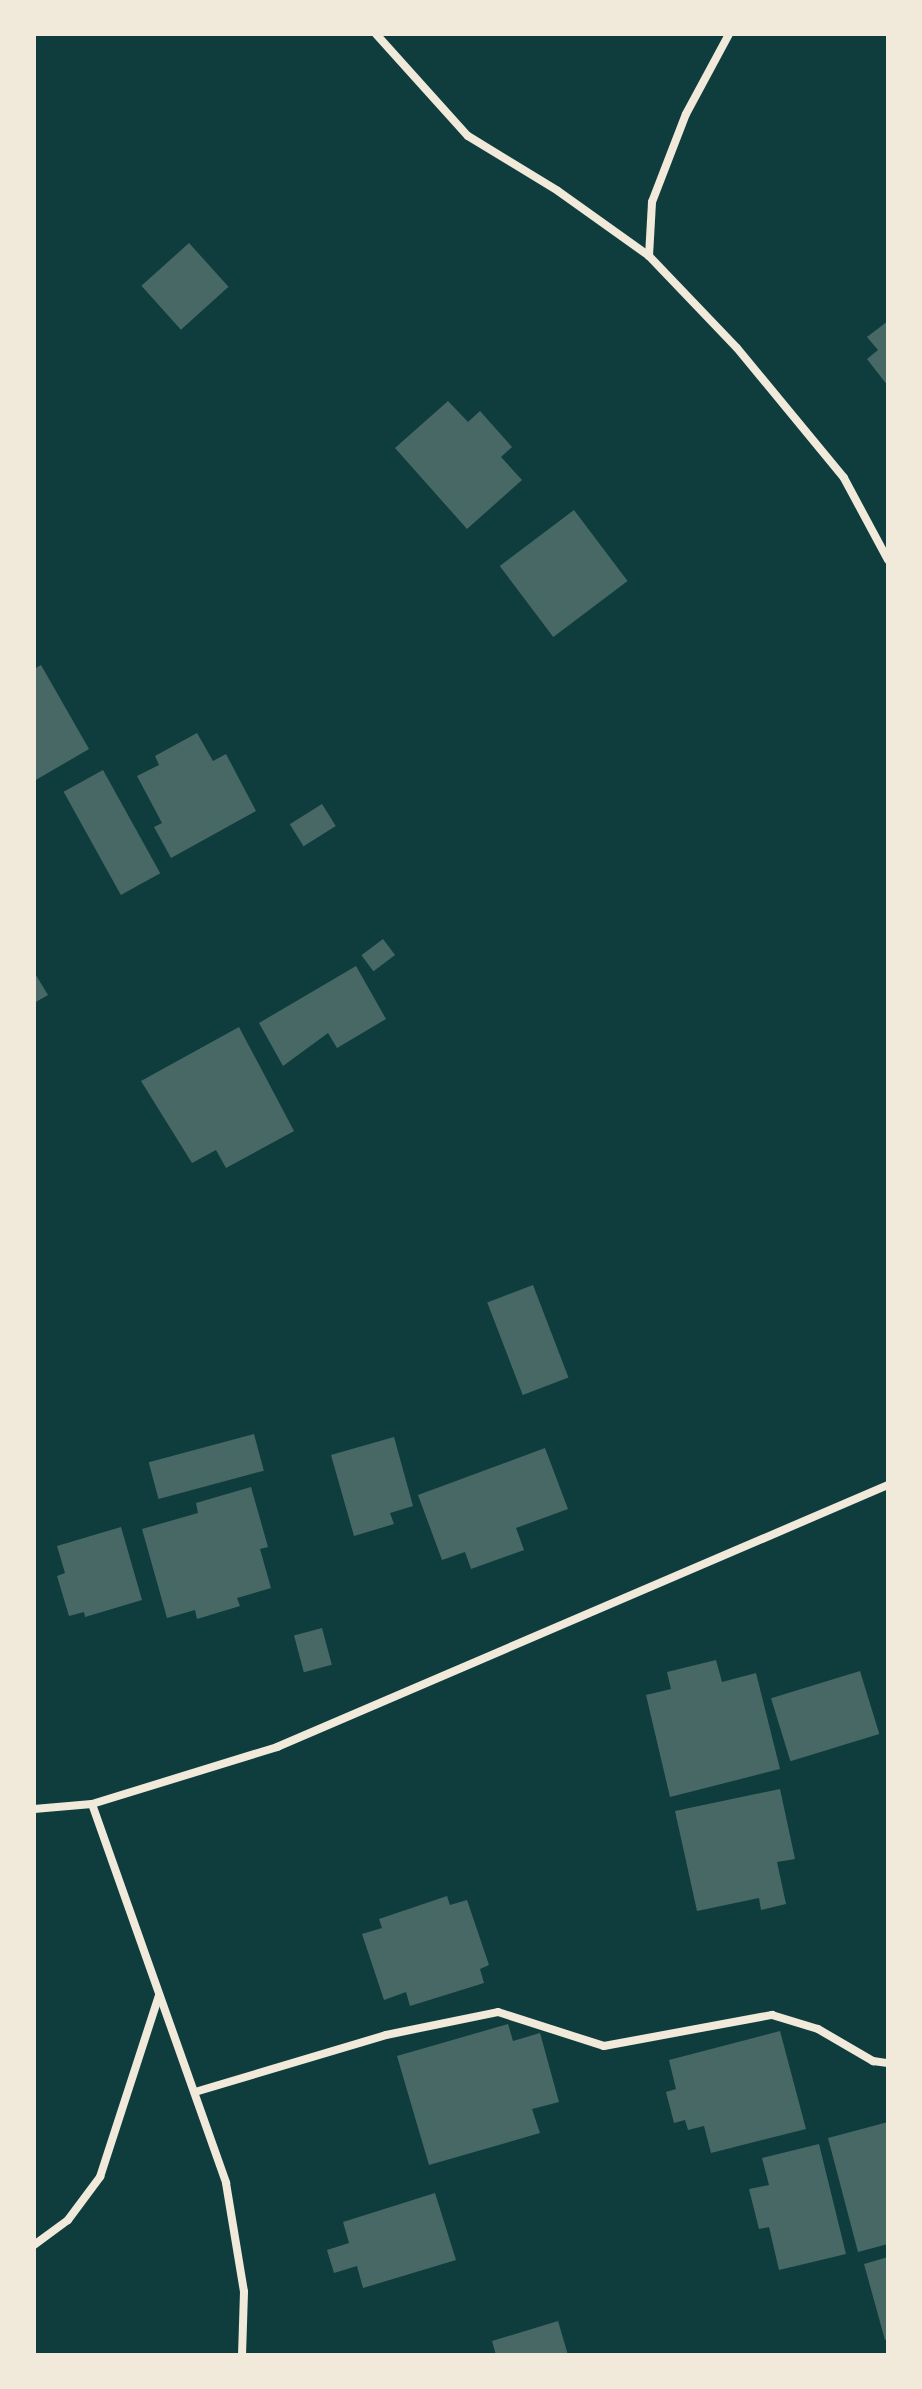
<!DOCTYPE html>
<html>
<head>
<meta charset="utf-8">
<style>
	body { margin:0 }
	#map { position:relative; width:922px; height:2389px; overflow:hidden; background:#0f3d3e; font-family:"Open Sans",sans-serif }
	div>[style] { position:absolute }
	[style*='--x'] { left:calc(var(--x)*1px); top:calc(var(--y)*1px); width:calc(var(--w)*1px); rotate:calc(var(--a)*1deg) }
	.building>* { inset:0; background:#486865; transform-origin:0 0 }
	.minor>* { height:8px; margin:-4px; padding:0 4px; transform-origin:4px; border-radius:4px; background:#f1e9da }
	span { translate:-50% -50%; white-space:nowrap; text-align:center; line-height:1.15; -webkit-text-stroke:7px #f1e9da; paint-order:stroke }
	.frame { position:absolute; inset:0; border:36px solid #f1e9da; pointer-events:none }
</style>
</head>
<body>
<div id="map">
	<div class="building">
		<div style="left:189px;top:243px;width:59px;height:64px;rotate:48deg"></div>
		<div style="clip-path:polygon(888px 321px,888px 386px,867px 359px,878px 350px,867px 337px)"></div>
		<div style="clip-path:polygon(448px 401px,468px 422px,480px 411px,512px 447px,501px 457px,522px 480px,467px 529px,395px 448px)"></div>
		<div style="left:574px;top:510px;width:89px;height:93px;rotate:53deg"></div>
		<div style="clip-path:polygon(41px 665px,89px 749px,34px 781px,34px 669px)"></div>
		<div style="clip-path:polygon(197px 733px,213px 761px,226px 754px,256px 811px,171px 858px,154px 827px,162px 823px,137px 776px,159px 765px,155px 756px)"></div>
		<div style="left:103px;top:770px;width:118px;height:45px;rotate:61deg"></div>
		<div style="left:322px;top:804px;width:26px;height:38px;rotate:58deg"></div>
		<div style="left:383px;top:939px;width:20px;height:27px;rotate:53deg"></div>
		<div style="clip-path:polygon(356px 966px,386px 1019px,337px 1048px,328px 1033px,283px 1066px,259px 1023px)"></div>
		<div style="clip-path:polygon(34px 972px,48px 995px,34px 1003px)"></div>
		<div style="clip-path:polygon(239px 1027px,294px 1131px,226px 1168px,216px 1150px,192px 1163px,141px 1081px)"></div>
		<div style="left:533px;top:1285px;width:99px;height:49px;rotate:69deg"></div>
		<div style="left:254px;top:1434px;width:38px;height:109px;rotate:75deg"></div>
		<div style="clip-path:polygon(394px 1437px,413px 1506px,390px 1513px,394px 1524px,354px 1536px,331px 1455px)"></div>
		<div style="clip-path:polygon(545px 1448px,568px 1509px,516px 1528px,524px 1550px,471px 1569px,465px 1552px,442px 1560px,418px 1495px)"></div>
		<div style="clip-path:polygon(251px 1487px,268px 1547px,260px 1549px,271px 1588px,237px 1598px,240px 1606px,197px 1619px,195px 1610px,167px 1618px,142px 1529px,198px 1513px,196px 1503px)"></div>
		<div style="clip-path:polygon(121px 1527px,142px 1600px,85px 1617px,84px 1612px,69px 1616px,57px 1576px,65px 1573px,57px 1546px)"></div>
		<div style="left:322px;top:1628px;width:38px;height:29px;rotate:75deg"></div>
		<div style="clip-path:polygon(716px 1660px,722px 1682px,756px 1673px,780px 1769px,670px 1797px,646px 1695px,671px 1689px,667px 1672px)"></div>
		<div style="left:860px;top:1671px;width:66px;height:93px;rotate:73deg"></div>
		<div style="clip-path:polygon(780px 1789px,795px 1859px,777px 1862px,786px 1904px,761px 1910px,759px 1898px,697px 1911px,675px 1811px)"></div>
		<div style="clip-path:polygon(447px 1896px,450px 1905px,467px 1900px,489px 1965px,480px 1969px,484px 1983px,410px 2006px,406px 1992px,384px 2000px,362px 1934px,382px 1928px,379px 1919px)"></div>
		<div style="clip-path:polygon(508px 2024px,513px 2041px,540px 2033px,559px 2102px,532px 2109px,540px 2133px,429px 2165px,397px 2056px)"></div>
		<div style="clip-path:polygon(780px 2031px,806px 2129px,711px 2153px,704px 2126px,688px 2130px,685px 2120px,674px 2123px,666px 2092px,676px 2089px,669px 2060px)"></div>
		<div style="clip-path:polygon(888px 2122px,888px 2244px,858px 2252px,828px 2138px)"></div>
		<div style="clip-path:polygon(819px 2144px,846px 2254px,779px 2270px,769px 2227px,759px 2229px,749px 2189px,769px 2185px,762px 2158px)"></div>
		<div style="clip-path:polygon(435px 2193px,456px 2260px,363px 2288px,357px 2266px,334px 2273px,327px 2250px,349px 2243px,343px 2222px)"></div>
		<div style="clip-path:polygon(888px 2257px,888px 2339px,885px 2340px,864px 2264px)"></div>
		<div style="clip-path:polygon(558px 2321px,568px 2355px,496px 2355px,492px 2341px)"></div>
	</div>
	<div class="minor">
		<div style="--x:376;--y:34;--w:137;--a:48"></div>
		<div style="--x:468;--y:136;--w:105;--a:31.4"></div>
		<div style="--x:558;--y:191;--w:112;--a:35.5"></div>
		<div style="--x:649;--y:256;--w:127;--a:46.3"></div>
		<div style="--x:737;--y:348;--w:168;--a:50.5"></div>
		<div style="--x:844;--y:478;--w:93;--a:61.8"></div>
		<div style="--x:649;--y:256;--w:54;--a:-86.8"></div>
		<div style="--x:652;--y:202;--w:94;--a:-68.9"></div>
		<div style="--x:686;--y:114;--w:91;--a:-61.7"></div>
		<div style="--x:92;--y:1804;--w:402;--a:70.5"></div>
		<div style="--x:226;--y:2183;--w:110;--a:80.6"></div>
		<div style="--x:244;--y:2292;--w:63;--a:91.8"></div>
		<div style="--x:34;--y:1809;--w:58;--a:-4.9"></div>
		<div style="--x:92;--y:1804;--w:194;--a:-17.1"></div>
		<div style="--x:277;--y:1747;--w:665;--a:-23.21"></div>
		<div style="--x:195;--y:2092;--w:199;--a:-16.6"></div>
		<div style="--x:386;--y:2035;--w:114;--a:-11.6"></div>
		<div style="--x:498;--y:2012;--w:111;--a:17.8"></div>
		<div style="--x:604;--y:2046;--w:171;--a:-10.5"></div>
		<div style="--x:772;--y:2015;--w:48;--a:16.9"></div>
		<div style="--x:818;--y:2029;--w:64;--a:30.2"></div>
		<div style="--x:873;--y:2061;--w:15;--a:8"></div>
		<div style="--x:34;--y:2245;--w:42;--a:-36.3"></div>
		<div style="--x:68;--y:2220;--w:54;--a:-53.3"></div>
		<div style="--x:100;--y:2177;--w:191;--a:-72"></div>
	</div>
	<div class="frame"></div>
</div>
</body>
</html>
